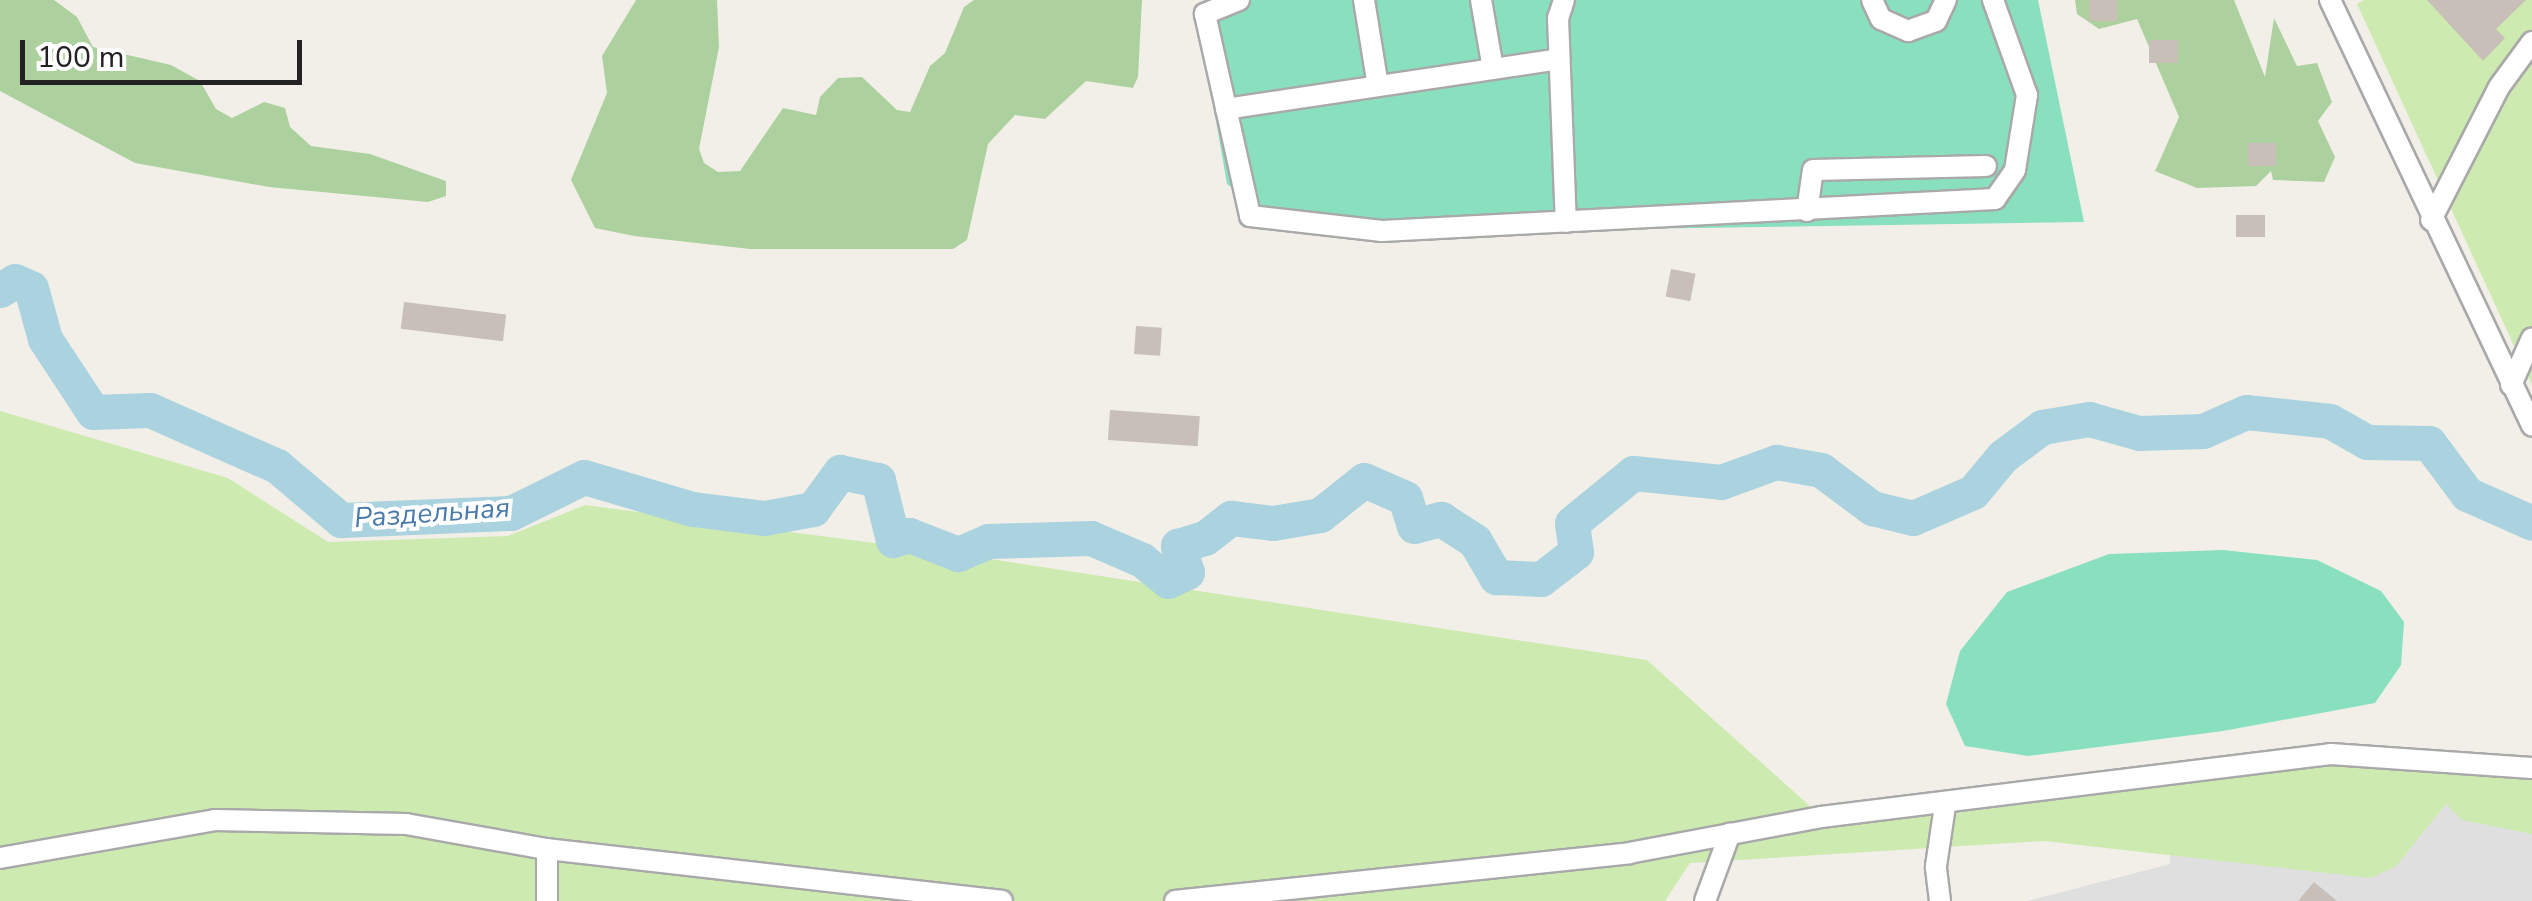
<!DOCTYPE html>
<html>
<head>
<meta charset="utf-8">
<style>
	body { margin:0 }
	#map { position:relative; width:2532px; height:901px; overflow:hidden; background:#f2efe9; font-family:"Nunito Sans",sans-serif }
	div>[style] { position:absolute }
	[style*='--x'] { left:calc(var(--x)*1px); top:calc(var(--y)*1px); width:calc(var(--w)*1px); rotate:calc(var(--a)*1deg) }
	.residential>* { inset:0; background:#e0dfdf; transform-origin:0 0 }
	.grass>* { inset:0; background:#cdebb0 }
	.forest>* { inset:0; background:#add19e }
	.pitch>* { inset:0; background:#88e0be }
	.river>* { height:35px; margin:-17.5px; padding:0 17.5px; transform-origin:17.5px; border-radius:17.5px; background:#aad3df }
	.building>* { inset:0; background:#c7bfb8; transform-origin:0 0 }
	.roads { filter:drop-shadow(2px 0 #a9a9a9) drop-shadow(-2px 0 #a9a9a9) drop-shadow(0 2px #a9a9a9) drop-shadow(0 -2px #a9a9a9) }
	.minor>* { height:20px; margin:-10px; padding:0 10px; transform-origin:10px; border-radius:10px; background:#fff }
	span { translate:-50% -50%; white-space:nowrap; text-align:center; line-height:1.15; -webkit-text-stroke:8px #fff; paint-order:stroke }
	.water-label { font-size:28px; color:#4a7aab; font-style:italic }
	.scale { position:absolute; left:20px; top:40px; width:282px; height:45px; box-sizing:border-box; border:5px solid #222; border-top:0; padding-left:12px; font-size:30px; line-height:35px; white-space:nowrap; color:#222; -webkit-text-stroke:8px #fff; paint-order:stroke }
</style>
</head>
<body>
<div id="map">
	<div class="residential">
		<div style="left:2532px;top:793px;width:108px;height:362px;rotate:90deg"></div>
		<div style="clip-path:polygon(2174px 863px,2185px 901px,2027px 901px)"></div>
	</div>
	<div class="grass">
		<div style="clip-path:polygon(2364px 0,2532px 0,2532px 385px,2357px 4px)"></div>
		<div style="clip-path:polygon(0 411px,228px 478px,328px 542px,508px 536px,585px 505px,958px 554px,1647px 660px,1822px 817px,2331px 754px,2532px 768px,2532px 834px,2462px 820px,2446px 804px,2396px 866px,2371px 878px,2044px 841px,1690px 863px,1665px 901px,0 901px)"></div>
	</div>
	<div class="forest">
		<div style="clip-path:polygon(0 0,54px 0,77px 17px,93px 47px,171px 65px,200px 81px,216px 109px,232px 118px,264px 102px,285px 108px,290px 127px,311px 146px,370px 154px,446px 181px,446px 196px,428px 202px,269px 187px,135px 163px,0 91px)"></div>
		<div style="clip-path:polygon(636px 0,717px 0,719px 47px,699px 149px,704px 163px,718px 172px,740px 171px,783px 108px,816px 115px,820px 97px,838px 78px,862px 77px,897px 110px,910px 112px,930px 66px,945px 53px,964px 7px,974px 0,1142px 0,1138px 77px,1133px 88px,1086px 81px,1045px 119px,1015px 115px,988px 144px,967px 240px,953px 249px,750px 249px,634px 236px,595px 228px,571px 180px,607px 93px,602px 56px)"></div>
		<div style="clip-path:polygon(2075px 0,2234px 0,2265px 77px,2274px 18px,2297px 66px,2317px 63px,2332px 102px,2318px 121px,2335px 157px,2324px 182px,2273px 180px,2271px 171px,2256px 186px,2197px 188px,2155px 171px,2179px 117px,2137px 19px,2099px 29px,2077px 14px)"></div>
	</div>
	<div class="pitch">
		<div style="clip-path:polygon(1209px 0,2038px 0,2084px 222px,1496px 231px,1259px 208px,1227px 184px,1198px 17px)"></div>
		<div style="clip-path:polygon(2223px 550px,2317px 560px,2381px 591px,2404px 622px,2401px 665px,2375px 703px,2223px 731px,2028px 756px,1965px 746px,1946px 704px,1960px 651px,2007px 592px,2109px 554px)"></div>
	</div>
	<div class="river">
		<div style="--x:0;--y:290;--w:17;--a:-31"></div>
		<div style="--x:15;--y:281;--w:17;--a:24"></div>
		<div style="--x:31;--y:288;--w:53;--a:74.6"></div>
		<div style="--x:45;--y:339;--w:87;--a:56.7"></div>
		<div style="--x:93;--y:412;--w:57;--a:-2"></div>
		<div style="--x:150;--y:410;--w:139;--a:23.8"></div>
		<div style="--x:277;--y:466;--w:84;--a:40.2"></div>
		<div style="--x:341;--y:520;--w:170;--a:-2.4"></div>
		<div style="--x:511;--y:513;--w:81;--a:-26.3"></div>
		<div style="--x:584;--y:477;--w:114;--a:16.4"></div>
		<div style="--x:693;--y:509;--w:72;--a:7.2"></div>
		<div style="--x:764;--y:518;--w:50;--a:-10.4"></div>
		<div style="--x:813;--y:509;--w:46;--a:-53.9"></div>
		<div style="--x:840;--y:472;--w:39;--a:12"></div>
		<div style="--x:878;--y:480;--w:62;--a:76"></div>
		<div style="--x:893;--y:540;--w:17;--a:-17"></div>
		<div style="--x:909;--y:535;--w:53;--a:21.2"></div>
		<div style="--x:958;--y:554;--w:33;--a:-23"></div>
		<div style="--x:988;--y:541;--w:103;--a:-1.7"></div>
		<div style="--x:1091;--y:538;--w:56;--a:23.3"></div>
		<div style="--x:1142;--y:560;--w:33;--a:39"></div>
		<div style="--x:1168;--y:581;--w:21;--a:-25"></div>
		<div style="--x:1187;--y:572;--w:28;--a:-109"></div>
		<div style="--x:1178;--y:546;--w:28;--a:-17"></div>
		<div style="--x:1205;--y:538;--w:33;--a:-38"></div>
		<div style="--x:1231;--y:518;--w:42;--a:6.8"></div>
		<div style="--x:1273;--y:523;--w:48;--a:-9.7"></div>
		<div style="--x:1320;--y:515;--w:56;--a:-38.5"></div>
		<div style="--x:1364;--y:480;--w:45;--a:23.7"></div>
		<div style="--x:1405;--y:498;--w:29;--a:72"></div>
		<div style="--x:1414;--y:526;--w:28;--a:-15"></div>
		<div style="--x:1441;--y:519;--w:40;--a:32.9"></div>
		<div style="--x:1475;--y:541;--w:42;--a:59.7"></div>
		<div style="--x:1496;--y:577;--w:45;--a:2.5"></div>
		<div style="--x:1541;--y:579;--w:44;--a:-37.6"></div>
		<div style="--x:1576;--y:552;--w:29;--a:-98"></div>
		<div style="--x:1572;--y:523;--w:79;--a:-39.3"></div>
		<div style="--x:1633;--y:473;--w:88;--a:5.8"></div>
		<div style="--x:1721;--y:482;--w:59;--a:-20"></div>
		<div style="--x:1776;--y:462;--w:46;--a:10.1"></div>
		<div style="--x:1821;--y:470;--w:64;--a:36.7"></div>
		<div style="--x:1872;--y:508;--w:42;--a:13.7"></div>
		<div style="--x:1913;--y:518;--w:65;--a:-23.4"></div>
		<div style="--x:1973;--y:492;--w:47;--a:-50.2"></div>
		<div style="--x:2003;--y:456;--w:49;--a:-36.6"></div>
		<div style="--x:2042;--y:427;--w:48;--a:-9.7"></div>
		<div style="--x:2089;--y:419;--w:52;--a:15.6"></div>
		<div style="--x:2139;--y:433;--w:64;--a:-1.8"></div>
		<div style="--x:2203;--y:431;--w:47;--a:-23.8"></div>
		<div style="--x:2246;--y:412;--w:84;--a:6.1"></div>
		<div style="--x:2330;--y:421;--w:43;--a:29.6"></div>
		<div style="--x:2367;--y:442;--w:62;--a:0.9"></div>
		<div style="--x:2429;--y:443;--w:64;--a:53.3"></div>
		<div style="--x:2467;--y:494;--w:71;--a:24"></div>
	</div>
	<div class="building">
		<div style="left:2089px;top:0;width:28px;height:21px"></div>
		<div style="clip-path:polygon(2427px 0,2526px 0,2496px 29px,2505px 38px,2483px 61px)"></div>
		<div style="left:2149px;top:40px;width:29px;height:23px"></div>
		<div style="left:2248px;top:143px;width:28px;height:23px"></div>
		<div style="left:2236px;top:215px;width:29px;height:22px"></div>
		<div style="left:1671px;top:269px;width:25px;height:28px;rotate:11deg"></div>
		<div style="left:404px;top:302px;width:103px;height:27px;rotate:7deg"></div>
		<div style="left:1136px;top:326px;width:26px;height:28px;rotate:4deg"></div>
		<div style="left:1110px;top:410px;width:90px;height:30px;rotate:4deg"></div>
		<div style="clip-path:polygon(2314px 882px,2337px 901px,2298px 901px)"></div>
	</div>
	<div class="roads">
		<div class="minor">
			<div style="--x:1239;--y:0;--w:37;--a:158"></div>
			<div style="--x:1205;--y:14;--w:207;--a:77.4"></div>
			<div style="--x:1250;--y:216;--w:133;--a:6.5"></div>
			<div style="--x:1382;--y:231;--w:614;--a:-2.99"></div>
			<div style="--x:1995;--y:199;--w:35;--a:-55"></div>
			<div style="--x:2015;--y:170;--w:76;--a:-80.9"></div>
			<div style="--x:2027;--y:95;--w:101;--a:-109.7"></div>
			<div style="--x:1364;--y:0;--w:87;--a:80.8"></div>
			<div style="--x:1481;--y:0;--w:70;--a:80.1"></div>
			<div style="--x:1564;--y:0;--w:19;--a:108"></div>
			<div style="--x:1558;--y:18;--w:204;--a:87.8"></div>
			<div style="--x:1872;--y:0;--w:21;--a:65"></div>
			<div style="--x:1881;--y:19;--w:30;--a:24"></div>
			<div style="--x:1908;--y:31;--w:30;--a:-20"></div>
			<div style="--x:1936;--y:21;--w:23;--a:-65"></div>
			<div style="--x:2330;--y:0;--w:471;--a:64.6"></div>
			<div style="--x:1226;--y:109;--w:337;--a:-8.5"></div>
			<div style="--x:1807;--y:211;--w:41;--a:-81.7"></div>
			<div style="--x:1813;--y:170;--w:173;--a:-1.3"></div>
			<div style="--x:2431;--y:220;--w:149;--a:-62.9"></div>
			<div style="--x:2499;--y:87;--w:56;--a:-53.7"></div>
			<div style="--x:2511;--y:385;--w:51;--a:-65.9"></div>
			<div style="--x:547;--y:849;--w:52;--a:90"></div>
			<div style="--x:0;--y:858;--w:218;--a:-10"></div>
			<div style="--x:215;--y:820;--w:191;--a:1.2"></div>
			<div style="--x:406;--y:824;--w:143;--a:10.1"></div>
			<div style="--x:547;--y:849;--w:458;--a:6.5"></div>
			<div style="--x:1175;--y:901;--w:457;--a:-6"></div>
			<div style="--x:1629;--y:853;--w:195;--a:-10.6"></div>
			<div style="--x:1821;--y:817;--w:514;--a:-7.04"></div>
			<div style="--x:2331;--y:754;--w:201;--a:4"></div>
			<div style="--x:1705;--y:901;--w:72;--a:-69.8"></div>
			<div style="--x:1940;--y:901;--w:35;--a:-97"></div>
			<div style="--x:1936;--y:866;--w:61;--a:-81.5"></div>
		</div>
	</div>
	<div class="water-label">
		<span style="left:432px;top:513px;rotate:-4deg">Раздельная</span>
	</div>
	<div class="scale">100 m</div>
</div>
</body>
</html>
